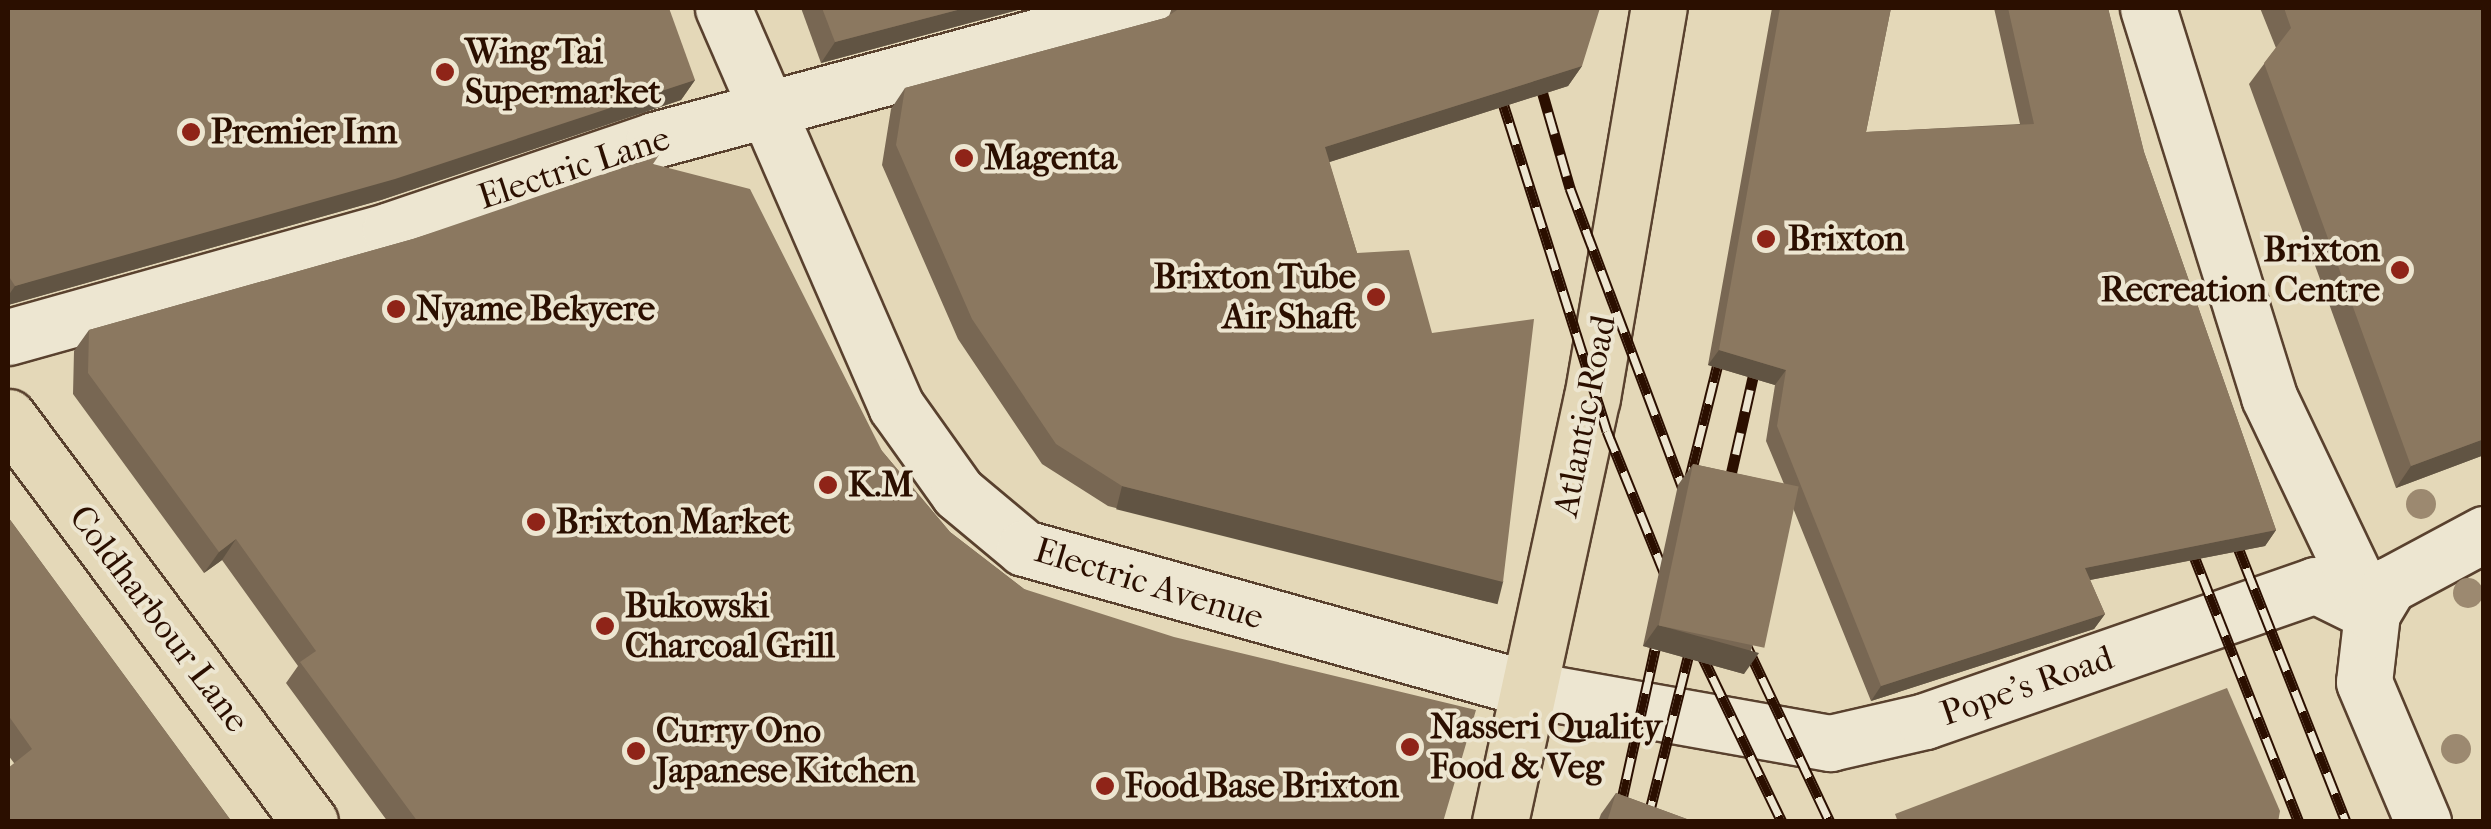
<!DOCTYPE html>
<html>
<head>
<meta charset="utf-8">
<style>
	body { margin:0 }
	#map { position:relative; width:2491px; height:829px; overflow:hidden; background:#e4d8b8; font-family:"IM FELL French Canon",serif }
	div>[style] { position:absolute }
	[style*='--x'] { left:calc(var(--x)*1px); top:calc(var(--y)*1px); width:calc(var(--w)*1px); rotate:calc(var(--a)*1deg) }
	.roads { filter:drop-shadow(2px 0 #59412e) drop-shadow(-2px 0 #59412e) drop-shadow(0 2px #59412e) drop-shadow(0 -2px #59412e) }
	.minor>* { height:55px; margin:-27.5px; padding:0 27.5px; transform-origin:27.5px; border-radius:27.5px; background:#ede6d1 }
	.major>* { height:55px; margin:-27.5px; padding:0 27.5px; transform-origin:27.5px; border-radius:27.5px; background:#e4d8b8 }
	.rail>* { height:11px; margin-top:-5.5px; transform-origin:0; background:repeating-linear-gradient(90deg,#ede6d1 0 22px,#2b0f00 0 44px); box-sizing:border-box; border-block:2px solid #2b0f00 }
	.trees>* { width:30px; height:30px; margin:-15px; border-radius:50%; background:#9c8970 }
	.wall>* { inset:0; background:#786753 }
	.shaded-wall>* { inset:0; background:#615443; transform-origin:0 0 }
	.building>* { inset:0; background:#8b7860; transform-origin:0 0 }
	.dots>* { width:28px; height:28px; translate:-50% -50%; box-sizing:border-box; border:5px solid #ede6d1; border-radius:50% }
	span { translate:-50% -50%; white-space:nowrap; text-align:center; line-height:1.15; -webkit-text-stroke:8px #ede6d1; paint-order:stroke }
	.poi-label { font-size:35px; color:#2b0f00; font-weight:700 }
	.left { translate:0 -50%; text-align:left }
	.right { translate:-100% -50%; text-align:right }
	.street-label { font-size:35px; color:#2b0f00 }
	.frame { position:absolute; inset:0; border:10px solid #2b0f00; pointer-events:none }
</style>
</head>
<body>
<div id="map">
	<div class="roads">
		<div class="minor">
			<div style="--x:723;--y:8;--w:434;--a:66.5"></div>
			<div style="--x:896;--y:406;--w:107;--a:54.5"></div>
			<div style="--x:958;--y:493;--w:86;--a:39.8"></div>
			<div style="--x:1024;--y:548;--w:527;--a:15.62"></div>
			<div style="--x:1532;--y:690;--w:303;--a:10.1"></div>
			<div style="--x:1830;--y:743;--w:98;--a:-13"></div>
			<div style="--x:1925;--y:721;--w:413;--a:-19.2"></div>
			<div style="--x:2315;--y:585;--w:64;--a:26.2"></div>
			<div style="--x:2148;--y:8;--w:407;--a:72.7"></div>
			<div style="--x:2269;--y:397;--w:239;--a:64.5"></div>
			<div style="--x:2372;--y:613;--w:69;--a:96.6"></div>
			<div style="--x:2364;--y:682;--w:152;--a:67.1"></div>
			<div style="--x:8;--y:337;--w:397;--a:-15.6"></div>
			<div style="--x:390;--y:230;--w:279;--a:-18.8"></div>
			<div style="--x:654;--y:140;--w:507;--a:-15.11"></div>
			<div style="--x:2372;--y:613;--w:33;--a:-59"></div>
			<div style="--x:2389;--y:585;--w:108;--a:-28.2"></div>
		</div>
		<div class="major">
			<div style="--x:8;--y:417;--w:505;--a:53.29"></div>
			<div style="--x:1500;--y:822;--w:434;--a:-77.8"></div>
			<div style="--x:1592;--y:398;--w:396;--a:-80.3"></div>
		</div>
	</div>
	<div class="rail">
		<div style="--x:1536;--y:70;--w:123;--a:73.9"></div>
		<div style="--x:1570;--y:188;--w:342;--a:69.4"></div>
		<div style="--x:1496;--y:81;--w:367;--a:72.4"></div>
		<div style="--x:1607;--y:431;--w:168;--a:68"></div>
		<div style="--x:1687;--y:489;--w:150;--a:-76.1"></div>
		<div style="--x:1726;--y:497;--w:150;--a:-77.3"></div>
		<div style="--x:2230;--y:527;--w:317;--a:68.5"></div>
		<div style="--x:2185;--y:533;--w:311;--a:68.5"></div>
		<div style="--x:1693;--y:637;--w:205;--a:64.3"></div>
		<div style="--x:1743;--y:638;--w:204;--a:64.7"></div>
		<div style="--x:1617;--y:822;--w:205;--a:-77.6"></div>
		<div style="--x:1647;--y:822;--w:194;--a:-76"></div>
	</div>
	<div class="trees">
		<div style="left:2421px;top:504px"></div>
		<div style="left:2468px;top:593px"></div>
		<div style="left:2456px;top:749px"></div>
	</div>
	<div class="wall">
		<div style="clip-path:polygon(8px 8px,695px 80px,681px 100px,381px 200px,8px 305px)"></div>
		<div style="clip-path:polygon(801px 8px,1025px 8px,821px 63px)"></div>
		<div style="clip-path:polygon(1172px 8px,1218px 8px,1216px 9px,1582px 66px,1568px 86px,1329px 162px,1357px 253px,1489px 602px,1108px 506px,1042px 464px,958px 339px,882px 165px,891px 109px,905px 88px,1165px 18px,1169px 16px)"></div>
		<div style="clip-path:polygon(1772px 8px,1891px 8px,1866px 132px,2020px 124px,1994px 8px,2108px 8px,2144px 152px,2276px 530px,2265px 546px,2090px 580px,2105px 614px,2094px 629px,1871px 701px,1793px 508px,1744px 674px,1643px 646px,1678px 485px,1693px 464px,1784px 484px,1766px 441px,1775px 385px,1708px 365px)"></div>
		<div style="clip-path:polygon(2260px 8px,2484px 8px,2484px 455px,2396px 488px,2249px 84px,2276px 48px)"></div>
		<div style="clip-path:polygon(653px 164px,882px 451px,950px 532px,1024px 589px,1443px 822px,388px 822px,286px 683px,298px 666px,222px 560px,204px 573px,73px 394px,74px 351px,89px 330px,413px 239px)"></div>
		<div style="clip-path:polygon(8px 517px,232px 822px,14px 763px,8px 755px)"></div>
		<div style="clip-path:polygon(1616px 793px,1695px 822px,1598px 822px,1601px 814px)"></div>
	</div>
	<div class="shaded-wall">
		<div style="clip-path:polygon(965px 8px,1025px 8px,821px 63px,835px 42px)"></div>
		<div style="clip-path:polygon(1582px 66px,1568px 86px,1311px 168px,1325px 147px)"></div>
		<div style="clip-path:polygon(695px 80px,681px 100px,381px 200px,8px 305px,8px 296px,15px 286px)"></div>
		<div style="clip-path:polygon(1719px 350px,1786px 370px,1775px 385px,1708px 365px)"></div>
		<div style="clip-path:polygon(2484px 439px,2484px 455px,2396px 488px,2411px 466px)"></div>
		<div style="left:1122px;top:486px;width:393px;height:24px;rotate:14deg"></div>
		<div style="clip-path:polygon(2276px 530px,2265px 546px,2074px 583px,2085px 568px)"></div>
		<div style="clip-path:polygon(236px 539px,222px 560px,204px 573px,219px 552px)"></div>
		<div style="clip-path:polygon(2105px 614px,2094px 629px,1871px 701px,1881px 686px)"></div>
		<div style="clip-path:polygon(1658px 625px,1759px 653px,1744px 674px,1643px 646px)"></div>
	</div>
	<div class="building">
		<div style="clip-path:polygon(8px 8px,669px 8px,695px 80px,395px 179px,15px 286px,8px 275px)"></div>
		<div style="clip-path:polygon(822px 8px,965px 8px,835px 42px)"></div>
		<div style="clip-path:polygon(1180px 8px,1216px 8px,1214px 10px,1223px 8px,1600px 8px,1582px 66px,1325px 147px,1357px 253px,1409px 250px,1432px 333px,1534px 319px,1503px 582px,1122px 486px,1056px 444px,972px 319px,896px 145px,905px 88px,1165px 18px)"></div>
		<div style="clip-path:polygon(1780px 8px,1891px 8px,1866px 132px,2034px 124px,2008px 8px,2108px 8px,2144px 152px,2276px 530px,2085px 568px,2105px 614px,1881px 686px,1777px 426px,1786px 370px,1719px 350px)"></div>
		<div style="clip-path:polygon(2284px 8px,2484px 8px,2484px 439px,2411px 466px,2264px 63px,2291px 28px)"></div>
		<div style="clip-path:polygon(659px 155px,653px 164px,750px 189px,882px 451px,950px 532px,1024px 589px,1174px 637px,1476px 710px,1443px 822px,418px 822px,300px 662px,316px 651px,236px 539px,219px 552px,88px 373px,89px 330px,413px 239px)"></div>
		<div style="left:1693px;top:464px;width:108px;height:165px;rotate:12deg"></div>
		<div style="clip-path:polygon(8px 517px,232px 822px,8px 822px,8px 768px,32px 749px,8px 715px)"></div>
		<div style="clip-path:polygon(2227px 688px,2280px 811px,2278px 822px,1898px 822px,1895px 814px)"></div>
		<div style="clip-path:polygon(1616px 793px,1695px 822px,1607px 822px)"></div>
	</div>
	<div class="dots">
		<div style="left:445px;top:72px;background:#8f2418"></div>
		<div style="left:191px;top:132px;background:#8f2418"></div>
		<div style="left:964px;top:158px;background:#8f2418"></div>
		<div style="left:1766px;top:239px;background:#8f2418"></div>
		<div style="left:2400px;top:270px;background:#8f2418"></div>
		<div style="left:1376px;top:297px;background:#8f2418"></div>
		<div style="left:396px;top:309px;background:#8f2418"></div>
		<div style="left:828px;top:485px;background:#8f2418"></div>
		<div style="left:536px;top:522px;background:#8f2418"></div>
		<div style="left:605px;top:626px;background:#8f2418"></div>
		<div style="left:1410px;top:747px;background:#8f2418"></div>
		<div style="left:636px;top:751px;background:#8f2418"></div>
		<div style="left:1105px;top:786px;background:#8f2418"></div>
	</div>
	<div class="poi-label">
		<span class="left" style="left:465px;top:72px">Wing Tai<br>Supermarket</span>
		<span class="left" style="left:211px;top:132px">Premier Inn</span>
		<span class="left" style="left:984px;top:158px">Magenta</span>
		<span class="left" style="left:1788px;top:239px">Brixton</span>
		<span class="right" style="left:2380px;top:270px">Brixton<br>Recreation Centre</span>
		<span class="right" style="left:1356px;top:297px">Brixton Tube<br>Air Shaft</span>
		<span class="left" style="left:416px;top:309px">Nyame Bekyere</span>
		<span class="left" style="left:848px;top:485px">K.M</span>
		<span class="left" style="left:556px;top:522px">Brixton Market</span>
		<span class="left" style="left:625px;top:626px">Bukowski<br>Charcoal Grill</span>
		<span class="left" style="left:1430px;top:747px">Nasseri Quality<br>Food &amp; Veg</span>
		<span class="left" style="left:656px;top:751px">Curry Ono<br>Japanese Kitchen</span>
		<span class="left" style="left:1125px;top:786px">Food Base Brixton</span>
	</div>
	<div class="street-label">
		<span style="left:574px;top:168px;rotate:-18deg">Electric Lane</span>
		<span style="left:1585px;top:416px;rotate:-79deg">Atlantic Road</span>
		<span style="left:1149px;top:584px;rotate:17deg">Electric Avenue</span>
		<span style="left:159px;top:619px;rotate:53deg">Coldharbour Lane</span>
		<span style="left:2027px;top:686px;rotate:-19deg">Pope's Road</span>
	</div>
	<div class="frame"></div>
</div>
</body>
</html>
